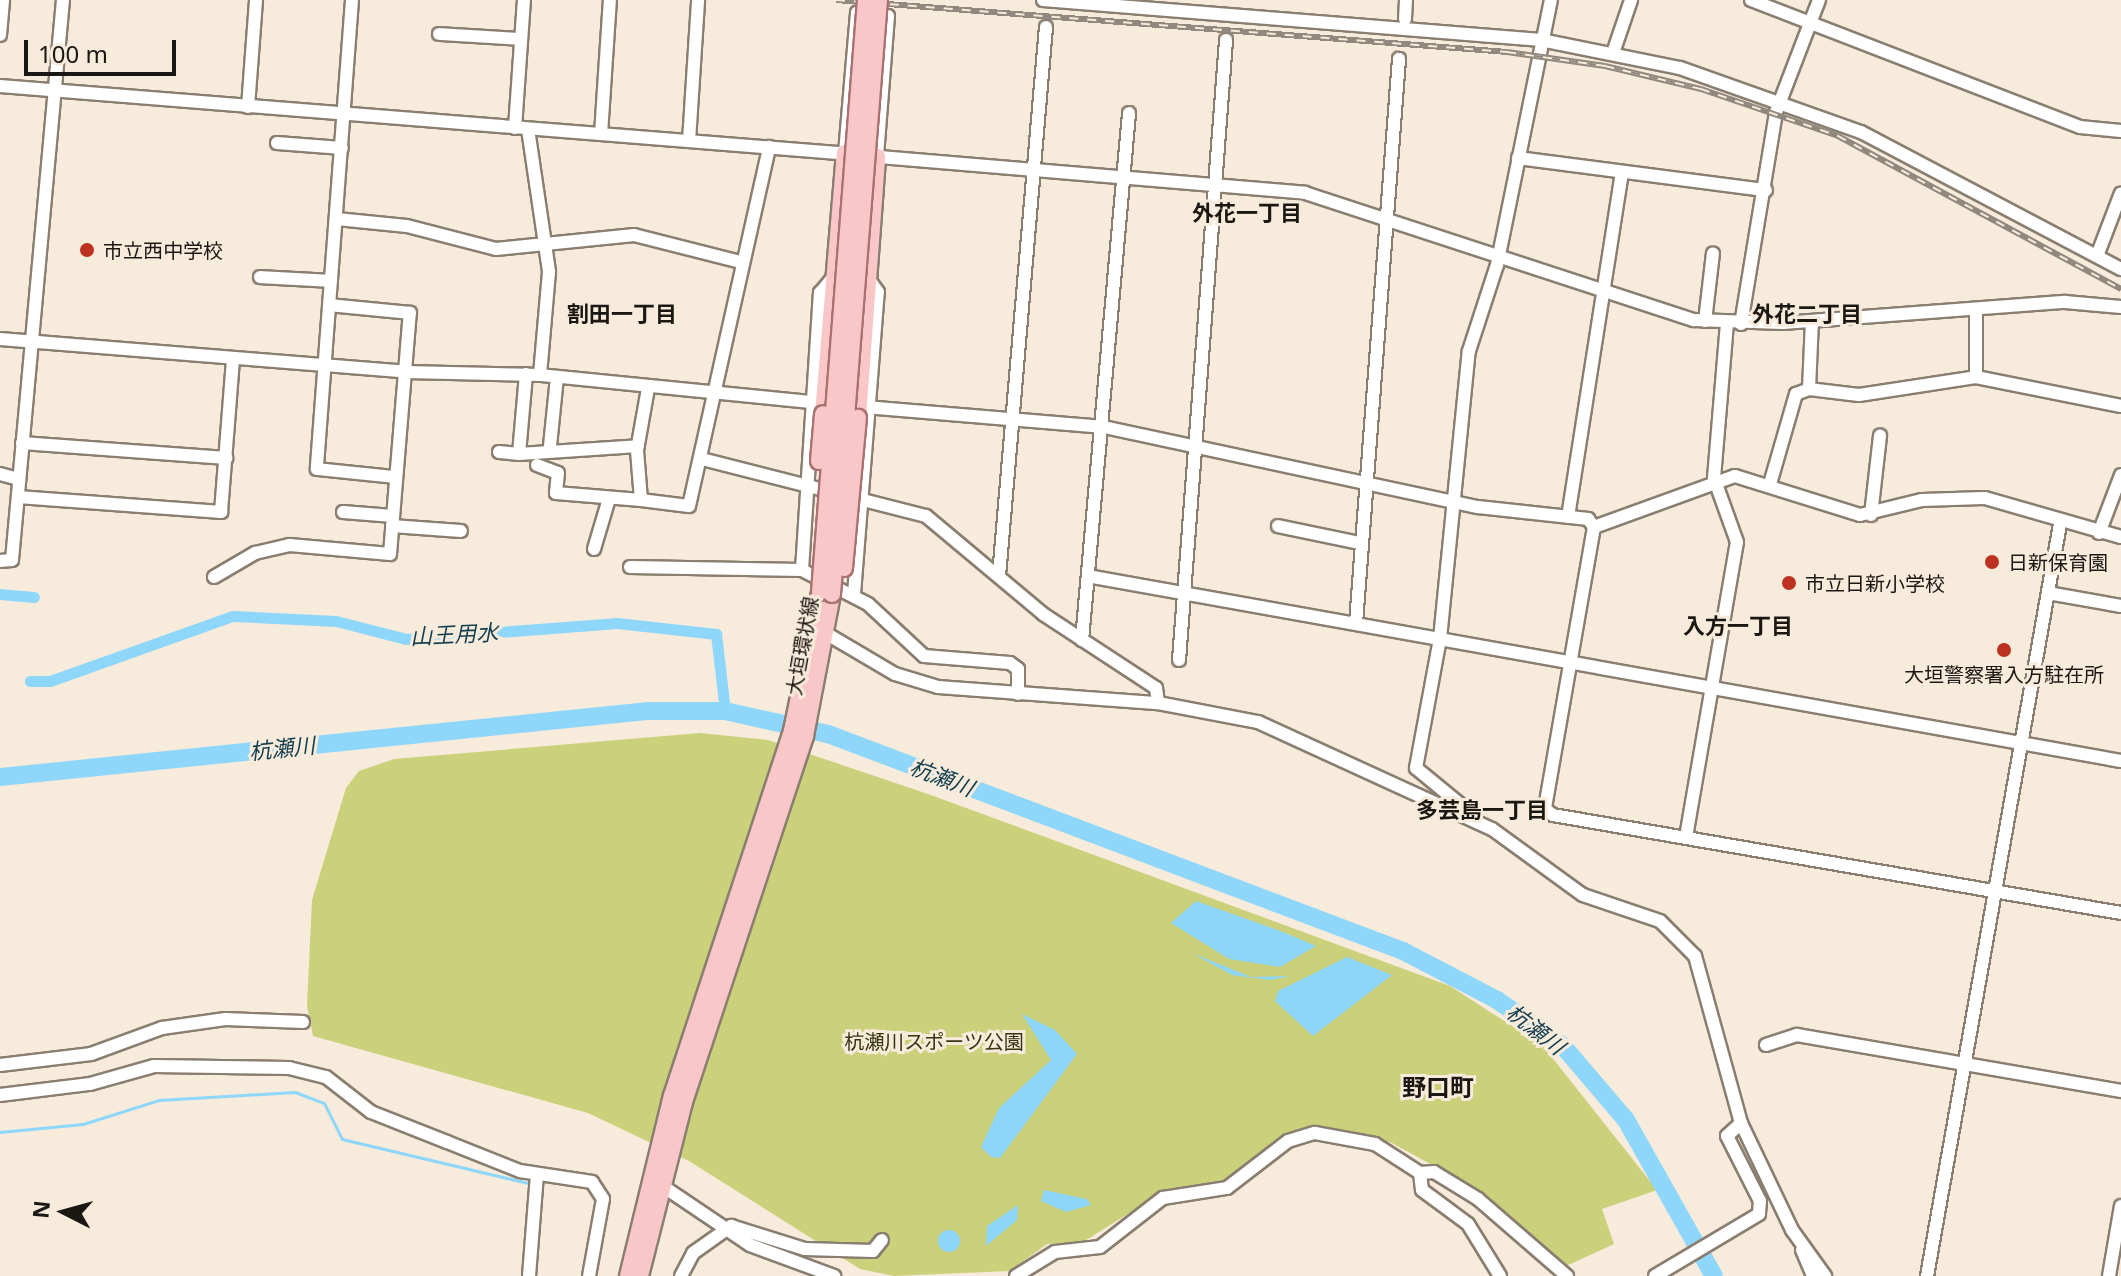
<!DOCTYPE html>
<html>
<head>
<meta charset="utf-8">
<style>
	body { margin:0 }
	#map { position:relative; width:2121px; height:1276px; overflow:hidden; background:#f7ebdb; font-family:"Noto Sans","Noto Sans JP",sans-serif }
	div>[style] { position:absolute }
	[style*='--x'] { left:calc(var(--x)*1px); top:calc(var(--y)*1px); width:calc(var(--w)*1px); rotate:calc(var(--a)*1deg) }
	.green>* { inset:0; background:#cbd07a }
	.water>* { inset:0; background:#8ed7fb }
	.round { border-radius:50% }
	.stream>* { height:3px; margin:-1.5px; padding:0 1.5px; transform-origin:1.5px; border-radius:1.5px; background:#8ed7fb }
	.canal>* { height:11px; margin:-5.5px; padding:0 5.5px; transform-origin:5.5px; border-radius:5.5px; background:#8ed7fb }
	.river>* { height:18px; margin:-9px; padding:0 9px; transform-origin:9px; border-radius:9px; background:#8ed7fb }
	.roads { filter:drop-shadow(2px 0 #897e70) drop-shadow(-2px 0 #897e70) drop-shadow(0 2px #897e70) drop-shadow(0 -2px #897e70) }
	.minor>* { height:12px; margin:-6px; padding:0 6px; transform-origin:6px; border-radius:6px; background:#fff }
	.major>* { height:16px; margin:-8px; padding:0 8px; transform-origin:8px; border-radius:8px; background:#fac7c8 }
	.rail>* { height:6px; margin-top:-3px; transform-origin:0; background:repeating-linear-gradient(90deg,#f7ebdb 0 9px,#91897e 0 18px); box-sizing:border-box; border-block:2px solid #91897e }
	.bridges { filter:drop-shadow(2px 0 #a97170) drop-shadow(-2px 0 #a97170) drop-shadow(0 2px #a97170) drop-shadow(0 -2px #a97170) }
	.major-bridge>* { height:16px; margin:-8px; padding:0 8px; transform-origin:8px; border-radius:8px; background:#fac7c8 }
	.dots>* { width:22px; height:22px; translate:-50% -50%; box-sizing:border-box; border:4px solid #f7ebdb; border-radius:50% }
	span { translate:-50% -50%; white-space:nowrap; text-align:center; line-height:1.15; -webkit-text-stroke:6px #f7ebdb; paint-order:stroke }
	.poi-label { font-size:20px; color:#1b1712 }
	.left { translate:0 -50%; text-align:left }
	.street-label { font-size:20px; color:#1b1712 }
	.park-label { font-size:20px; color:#363712 }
	.neighbourhood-label { font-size:22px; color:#1b1712; font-weight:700 }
	.water-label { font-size:22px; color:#133e50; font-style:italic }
	.quarter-label { font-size:24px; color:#1b1712; font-weight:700 }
	.north { position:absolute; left:24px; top:1172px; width:80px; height:80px; -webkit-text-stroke:6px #f7ebdb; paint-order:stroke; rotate:276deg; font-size:22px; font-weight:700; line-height:32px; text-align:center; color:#1b1712 }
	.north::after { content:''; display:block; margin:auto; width:28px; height:36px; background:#1b1712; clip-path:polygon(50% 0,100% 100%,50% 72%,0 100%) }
	.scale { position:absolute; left:24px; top:40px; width:152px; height:36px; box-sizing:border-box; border:4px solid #1b1712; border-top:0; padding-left:10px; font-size:24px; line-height:28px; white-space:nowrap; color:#1b1712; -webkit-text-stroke:6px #f7ebdb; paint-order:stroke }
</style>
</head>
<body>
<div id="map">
	<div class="green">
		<div style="clip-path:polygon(700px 733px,768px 740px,928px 794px,1450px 986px,1543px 1046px,1657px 1190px,1602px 1209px,1614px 1244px,1564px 1267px,1434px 1166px,1390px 1142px,1305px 1127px,1273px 1142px,1246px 1170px,1204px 1188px,1161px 1193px,1083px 1242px,1047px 1244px,1010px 1271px,894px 1276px,860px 1269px,689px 1161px,588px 1113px,313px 1036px,307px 1006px,312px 900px,346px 788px,359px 771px,394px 759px)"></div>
	</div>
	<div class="water">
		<div style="clip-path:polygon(1196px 901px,1283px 932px,1316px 946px,1280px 967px,1229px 959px,1171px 923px)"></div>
		<div style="clip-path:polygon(1192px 953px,1251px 977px,1290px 976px,1270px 980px,1232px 975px)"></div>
		<div style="clip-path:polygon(1347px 957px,1392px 975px,1313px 1036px,1275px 1001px,1278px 991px)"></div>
		<div style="clip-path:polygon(1022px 1014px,1055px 1030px,1077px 1054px,1000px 1158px,991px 1157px,981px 1147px,999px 1108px,1051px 1060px)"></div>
		<div style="clip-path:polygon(1044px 1190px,1087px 1199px,1091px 1205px,1066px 1212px,1041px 1201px)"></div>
		<div style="clip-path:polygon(1018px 1205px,1017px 1220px,986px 1246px,987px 1226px)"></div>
		<div class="round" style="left:938px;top:1230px;width:22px;height:22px"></div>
	</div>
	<div class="stream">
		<div style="--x:0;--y:1132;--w:83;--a:-5.5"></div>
		<div style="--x:83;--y:1124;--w:80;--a:-17.5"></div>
		<div style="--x:159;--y:1100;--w:136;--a:-3.4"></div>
		<div style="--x:295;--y:1092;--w:31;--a:21"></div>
		<div style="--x:324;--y:1103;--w:40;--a:63.4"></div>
		<div style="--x:342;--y:1139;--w:195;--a:13.3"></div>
	</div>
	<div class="canal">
		<div style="--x:0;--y:594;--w:34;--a:5"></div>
		<div style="--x:30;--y:681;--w:20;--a:0"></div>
		<div style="--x:50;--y:681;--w:194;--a:-19.6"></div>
		<div style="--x:233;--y:616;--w:103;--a:2.8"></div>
		<div style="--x:336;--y:621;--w:72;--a:14.4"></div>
		<div style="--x:406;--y:639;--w:212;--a:-4.3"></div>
		<div style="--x:617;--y:623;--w:100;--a:6.3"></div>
		<div style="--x:716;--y:634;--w:78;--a:83.3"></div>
	</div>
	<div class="river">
		<div style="--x:0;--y:777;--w:650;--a:-5.82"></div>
		<div style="--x:647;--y:711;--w:78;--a:0"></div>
		<div style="--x:725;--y:711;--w:106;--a:12.6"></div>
		<div style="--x:828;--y:734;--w:615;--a:20.68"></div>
		<div style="--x:1403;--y:951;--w:106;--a:27.5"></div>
		<div style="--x:1497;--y:1000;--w:80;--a:34.9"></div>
		<div style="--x:1563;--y:1046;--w:97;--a:49.6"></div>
		<div style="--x:1626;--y:1120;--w:179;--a:60.6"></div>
	</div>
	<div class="roads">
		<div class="minor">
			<div style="--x:352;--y:0;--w:470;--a:94.3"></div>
			<div style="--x:317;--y:469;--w:78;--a:5.9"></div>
			<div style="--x:1043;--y:0;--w:500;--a:4.6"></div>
			<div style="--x:1541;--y:40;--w:142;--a:11.4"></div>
			<div style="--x:1680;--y:68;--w:192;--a:19.5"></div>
			<div style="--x:1861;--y:132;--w:294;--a:27.8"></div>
			<div style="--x:1751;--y:0;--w:353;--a:21.1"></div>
			<div style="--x:2080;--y:127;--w:41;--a:5.6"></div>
			<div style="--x:1405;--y:19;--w:19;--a:-87"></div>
			<div style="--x:439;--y:34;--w:82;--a:3.5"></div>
			<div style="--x:0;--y:35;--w:35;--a:-85"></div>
			<div style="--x:1613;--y:53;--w:56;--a:-71.2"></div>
			<div style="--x:0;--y:86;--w:853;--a:4.57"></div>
			<div style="--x:248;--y:107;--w:107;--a:-85.7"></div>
			<div style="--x:515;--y:128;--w:128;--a:-86"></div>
			<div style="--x:528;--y:129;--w:145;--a:81.6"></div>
			<div style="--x:549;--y:272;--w:103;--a:95"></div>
			<div style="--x:601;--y:134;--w:134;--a:-86.2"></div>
			<div style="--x:689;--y:141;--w:141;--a:-86.3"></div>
			<div style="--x:277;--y:143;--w:65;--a:4.4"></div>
			<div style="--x:845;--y:153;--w:141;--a:-85.1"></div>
			<div style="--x:857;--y:13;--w:31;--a:6"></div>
			<div style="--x:888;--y:16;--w:141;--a:94.5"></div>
			<div style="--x:868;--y:156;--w:439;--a:4.8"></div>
			<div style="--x:1305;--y:193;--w:409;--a:18.1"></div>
			<div style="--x:1694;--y:320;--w:89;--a:1.9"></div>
			<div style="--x:1783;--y:323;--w:283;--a:-4.3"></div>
			<div style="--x:2065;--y:302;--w:56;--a:5.1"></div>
			<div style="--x:1518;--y:158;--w:250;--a:7.4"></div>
			<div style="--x:337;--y:219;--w:70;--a:5.7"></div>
			<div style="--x:407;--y:226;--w:92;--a:14.5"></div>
			<div style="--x:496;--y:249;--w:139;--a:-5.8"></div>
			<div style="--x:634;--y:235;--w:110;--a:14.2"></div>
			<div style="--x:2097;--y:256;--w:67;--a:-69.1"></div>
			<div style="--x:260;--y:277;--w:71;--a:3.2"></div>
			<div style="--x:1705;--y:321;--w:68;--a:-83.3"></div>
			<div style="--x:1741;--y:324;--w:215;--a:-80.6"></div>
			<div style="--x:1776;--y:112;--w:120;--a:-69"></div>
			<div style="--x:0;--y:339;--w:407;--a:4.6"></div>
			<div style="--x:406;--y:372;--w:134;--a:1.3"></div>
			<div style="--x:540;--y:375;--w:281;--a:5.7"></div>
			<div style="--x:526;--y:374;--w:80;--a:95"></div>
			<div style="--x:519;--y:454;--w:119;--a:-3.8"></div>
			<div style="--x:1976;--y:377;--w:68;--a:-90"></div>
			<div style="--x:1809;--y:389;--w:50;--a:6.8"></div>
			<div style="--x:1859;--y:395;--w:118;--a:-8.7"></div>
			<div style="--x:1976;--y:377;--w:148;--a:11.3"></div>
			<div style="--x:865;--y:407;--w:240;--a:4.8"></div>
			<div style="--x:1104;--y:427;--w:382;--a:12.1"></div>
			<div style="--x:1478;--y:507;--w:111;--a:6.2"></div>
			<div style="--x:1588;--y:519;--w:10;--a:53"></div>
			<div style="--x:1594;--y:527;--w:150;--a:-19.9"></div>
			<div style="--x:1735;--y:476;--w:131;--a:17.3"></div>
			<div style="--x:1860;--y:515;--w:64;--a:-13.6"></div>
			<div style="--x:1922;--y:500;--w:63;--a:-1.8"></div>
			<div style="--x:1985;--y:498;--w:141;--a:16"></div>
			<div style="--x:22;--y:443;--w:205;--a:4.2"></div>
			<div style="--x:550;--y:446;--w:69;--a:-84.2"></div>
			<div style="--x:499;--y:452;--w:20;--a:6"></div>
			<div style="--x:702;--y:459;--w:231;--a:14.3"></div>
			<div style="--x:926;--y:516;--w:153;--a:39.9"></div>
			<div style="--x:1043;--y:614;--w:135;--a:33.2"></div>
			<div style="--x:1156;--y:688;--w:15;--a:82"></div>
			<div style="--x:537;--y:465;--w:22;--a:21"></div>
			<div style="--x:558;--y:473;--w:20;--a:96"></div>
			<div style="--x:556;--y:493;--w:85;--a:4.7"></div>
			<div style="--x:641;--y:500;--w:50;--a:-94.6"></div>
			<div style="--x:637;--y:450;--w:63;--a:-79.9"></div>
			<div style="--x:0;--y:474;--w:20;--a:15"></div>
			<div style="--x:1770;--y:484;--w:94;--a:-73.9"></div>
			<div style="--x:1796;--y:394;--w:14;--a:-21"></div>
			<div style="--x:1809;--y:389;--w:68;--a:-87.5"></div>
			<div style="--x:18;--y:497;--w:204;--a:4.2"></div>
			<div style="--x:221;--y:512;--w:154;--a:-85.5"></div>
			<div style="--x:641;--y:500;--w:48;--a:7.1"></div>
			<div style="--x:689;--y:506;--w:368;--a:-77.4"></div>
			<div style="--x:343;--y:512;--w:50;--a:4.6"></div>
			<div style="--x:1871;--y:515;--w:80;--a:-83.5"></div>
			<div style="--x:1568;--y:517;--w:349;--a:-81.1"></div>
			<div style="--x:392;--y:526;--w:69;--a:4.1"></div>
			<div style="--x:1278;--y:526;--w:84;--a:11.7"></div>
			<div style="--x:1594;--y:527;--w:286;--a:99.9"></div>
			<div style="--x:1545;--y:809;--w:10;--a:37"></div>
			<div style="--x:1553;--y:815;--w:576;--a:9.79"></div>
			<div style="--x:2099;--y:533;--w:62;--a:-69.2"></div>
			<div style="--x:594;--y:549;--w:49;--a:-73.4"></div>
			<div style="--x:0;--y:561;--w:12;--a:-5"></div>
			<div style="--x:12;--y:560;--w:562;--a:-84.8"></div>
			<div style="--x:630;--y:567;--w:172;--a:1"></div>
			<div style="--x:802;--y:570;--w:74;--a:27.3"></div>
			<div style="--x:868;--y:604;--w:76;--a:42.9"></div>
			<div style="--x:924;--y:656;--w:86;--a:4.7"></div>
			<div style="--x:1010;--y:663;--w:10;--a:37"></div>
			<div style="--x:1018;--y:669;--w:25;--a:90"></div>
			<div style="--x:802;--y:570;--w:278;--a:-86.3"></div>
			<div style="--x:820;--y:293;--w:23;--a:-50"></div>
			<div style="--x:999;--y:576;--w:551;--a:-85.11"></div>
			<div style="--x:214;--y:577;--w:48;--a:-30.3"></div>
			<div style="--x:255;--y:553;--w:36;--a:-13"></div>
			<div style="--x:290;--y:545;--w:100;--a:5.1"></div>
			<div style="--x:390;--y:554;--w:242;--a:-85.3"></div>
			<div style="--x:410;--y:313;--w:81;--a:-174.4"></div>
			<div style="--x:1093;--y:577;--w:1044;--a:10.15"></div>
			<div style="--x:2048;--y:593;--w:74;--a:10.1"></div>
			<div style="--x:854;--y:594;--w:303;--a:-85.5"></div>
			<div style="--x:878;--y:292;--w:17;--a:-126"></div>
			<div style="--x:1356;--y:623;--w:566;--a:-85.64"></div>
			<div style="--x:827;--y:634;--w:79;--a:30.5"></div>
			<div style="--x:895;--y:674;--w:45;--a:16.8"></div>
			<div style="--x:938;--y:687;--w:221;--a:4.2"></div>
			<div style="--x:1158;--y:703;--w:102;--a:10.8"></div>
			<div style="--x:1258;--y:722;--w:257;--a:24.6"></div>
			<div style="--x:1492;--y:829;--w:112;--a:36"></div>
			<div style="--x:1583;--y:895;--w:81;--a:18.7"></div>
			<div style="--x:1660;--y:921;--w:49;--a:45"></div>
			<div style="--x:1695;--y:956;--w:173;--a:74.6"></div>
			<div style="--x:1741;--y:1123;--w:119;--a:64.5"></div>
			<div style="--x:1792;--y:1230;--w:57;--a:54.3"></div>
			<div style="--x:1082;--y:640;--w:529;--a:-84.9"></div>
			<div style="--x:1179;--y:660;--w:622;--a:-85.66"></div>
			<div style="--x:1467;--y:810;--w:66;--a:-140.5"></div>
			<div style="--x:1416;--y:768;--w:131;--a:-79.5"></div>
			<div style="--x:1440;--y:639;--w:289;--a:-84.3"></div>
			<div style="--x:1469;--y:351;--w:90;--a:-72"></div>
			<div style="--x:1497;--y:265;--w:270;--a:-78.5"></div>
			<div style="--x:1686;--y:837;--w:299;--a:-80.2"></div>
			<div style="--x:1737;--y:542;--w:68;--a:-109.8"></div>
			<div style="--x:1714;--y:478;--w:156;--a:-85.2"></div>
			<div style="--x:1766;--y:1045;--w:33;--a:-18"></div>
			<div style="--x:1797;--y:1035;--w:329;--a:9.8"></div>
			<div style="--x:0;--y:1065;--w:92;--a:-6.9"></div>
			<div style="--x:91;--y:1054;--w:76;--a:-20.1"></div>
			<div style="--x:162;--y:1028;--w:64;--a:-8.1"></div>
			<div style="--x:225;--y:1019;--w:78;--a:2.2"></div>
			<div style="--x:0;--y:1095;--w:91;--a:-7"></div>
			<div style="--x:90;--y:1084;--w:66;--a:-15.7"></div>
			<div style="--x:154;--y:1066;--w:135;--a:0.8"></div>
			<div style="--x:289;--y:1068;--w:38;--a:14"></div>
			<div style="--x:326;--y:1077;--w:57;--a:37.9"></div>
			<div style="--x:371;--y:1112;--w:82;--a:21.5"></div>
			<div style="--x:447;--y:1142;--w:79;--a:21.7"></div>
			<div style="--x:520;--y:1171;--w:73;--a:8.7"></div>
			<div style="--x:592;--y:1182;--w:20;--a:57"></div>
			<div style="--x:603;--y:1199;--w:78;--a:100.3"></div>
			<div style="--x:661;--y:1185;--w:107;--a:34"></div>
			<div style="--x:750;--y:1245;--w:90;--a:20.3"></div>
			<div style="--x:1802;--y:1250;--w:28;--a:67"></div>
			<div style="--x:529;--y:1276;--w:101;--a:-85.5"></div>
			<div style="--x:681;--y:1276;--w:26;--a:-62"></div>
			<div style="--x:693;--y:1253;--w:47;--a:-35.4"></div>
			<div style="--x:731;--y:1226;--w:77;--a:17.3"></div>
			<div style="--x:805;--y:1249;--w:68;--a:1.7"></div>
			<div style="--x:873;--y:1251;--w:14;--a:-51"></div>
			<div style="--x:1016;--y:1276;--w:46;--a:-31.6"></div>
			<div style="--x:1055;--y:1252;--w:45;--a:-6.3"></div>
			<div style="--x:1100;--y:1247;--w:80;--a:-37.9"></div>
			<div style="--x:1163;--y:1198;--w:65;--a:-8.9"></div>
			<div style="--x:1227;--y:1188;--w:77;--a:-37.6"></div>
			<div style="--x:1288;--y:1141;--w:28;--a:-17"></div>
			<div style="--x:1315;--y:1133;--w:61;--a:10.4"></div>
			<div style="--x:1375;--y:1144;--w:54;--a:32.8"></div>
			<div style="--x:1500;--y:1276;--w:61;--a:-121.6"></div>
			<div style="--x:1468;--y:1224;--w:57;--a:-143.5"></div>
			<div style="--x:1422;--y:1190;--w:17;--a:-97"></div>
			<div style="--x:1420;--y:1173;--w:14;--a:-4"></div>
			<div style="--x:1434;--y:1172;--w:52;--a:31.5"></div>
			<div style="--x:1478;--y:1199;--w:118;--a:40.9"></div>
			<div style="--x:1655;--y:1276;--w:121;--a:-30.8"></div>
			<div style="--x:1759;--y:1214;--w:13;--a:-86"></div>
			<div style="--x:1760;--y:1201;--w:73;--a:-116.9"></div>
			<div style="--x:1727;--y:1136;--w:19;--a:-43"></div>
			<div style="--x:1927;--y:1276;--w:764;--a:-79.97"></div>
			<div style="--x:2109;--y:1276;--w:71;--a:-80.3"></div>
		</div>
		<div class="major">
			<div style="--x:823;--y:414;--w:262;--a:-85.2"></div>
			<div style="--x:858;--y:418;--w:262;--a:-85.8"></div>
			<div style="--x:628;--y:1276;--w:185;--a:-76.3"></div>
			<div style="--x:672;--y:1096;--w:384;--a:-71.8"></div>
			<div style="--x:792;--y:731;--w:142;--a:-78.6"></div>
			<div style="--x:640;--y:1276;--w:179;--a:-75.8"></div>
			<div style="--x:684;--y:1102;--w:385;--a:-71.7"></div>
			<div style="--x:805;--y:736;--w:145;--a:-79.2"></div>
		</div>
	</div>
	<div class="rail">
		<div style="--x:836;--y:0;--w:673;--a:4.43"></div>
		<div style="--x:1507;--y:52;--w:99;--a:8.1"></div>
		<div style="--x:1605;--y:66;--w:99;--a:13.5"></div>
		<div style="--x:1701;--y:89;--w:145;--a:18.9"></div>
		<div style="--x:1838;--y:136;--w:322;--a:28.4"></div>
	</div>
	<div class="bridges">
		<div class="major-bridge">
			<div style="--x:819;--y:461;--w:47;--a:-85.1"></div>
			<div style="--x:844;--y:568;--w:151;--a:-84.7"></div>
			<div style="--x:820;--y:592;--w:594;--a:-85.56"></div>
			<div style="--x:832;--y:594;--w:596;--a:-85.48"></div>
		</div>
	</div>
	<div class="dots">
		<div style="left:87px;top:250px;background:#bd3120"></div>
		<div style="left:1992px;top:562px;background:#bd3120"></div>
		<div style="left:1789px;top:583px;background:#bd3120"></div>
		<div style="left:2004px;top:650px;background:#bd3120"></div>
	</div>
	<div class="poi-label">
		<span class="left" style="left:103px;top:250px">市立西中学校</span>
		<span class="left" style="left:2008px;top:562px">日新保育園</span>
		<span class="left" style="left:1805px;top:583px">市立日新小学校</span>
		<span style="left:2004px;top:674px">大垣警察署入方駐在所</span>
	</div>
	<div class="street-label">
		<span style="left:802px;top:646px;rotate:-80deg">大垣環状線</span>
	</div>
	<div class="park-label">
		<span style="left:934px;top:1041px">杭瀬川スポーツ公園</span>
	</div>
	<div class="neighbourhood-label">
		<span style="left:1247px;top:213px">外花一丁目</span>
		<span style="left:622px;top:314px">割田一丁目</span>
		<span style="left:1807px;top:314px">外花二丁目</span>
		<span style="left:1738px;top:626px">入方一丁目</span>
		<span style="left:1482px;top:810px">多芸島一丁目</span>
	</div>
	<div class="water-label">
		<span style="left:454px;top:634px;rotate:-3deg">山王用水</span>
		<span style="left:282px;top:748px;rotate:-6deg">杭瀬川</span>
		<span style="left:942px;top:777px;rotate:21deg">杭瀬川</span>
		<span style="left:1536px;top:1029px;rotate:38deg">杭瀬川</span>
	</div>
	<div class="quarter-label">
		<span style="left:1438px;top:1087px">野口町</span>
	</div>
	<div class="north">N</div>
	<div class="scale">100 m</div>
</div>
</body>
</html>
